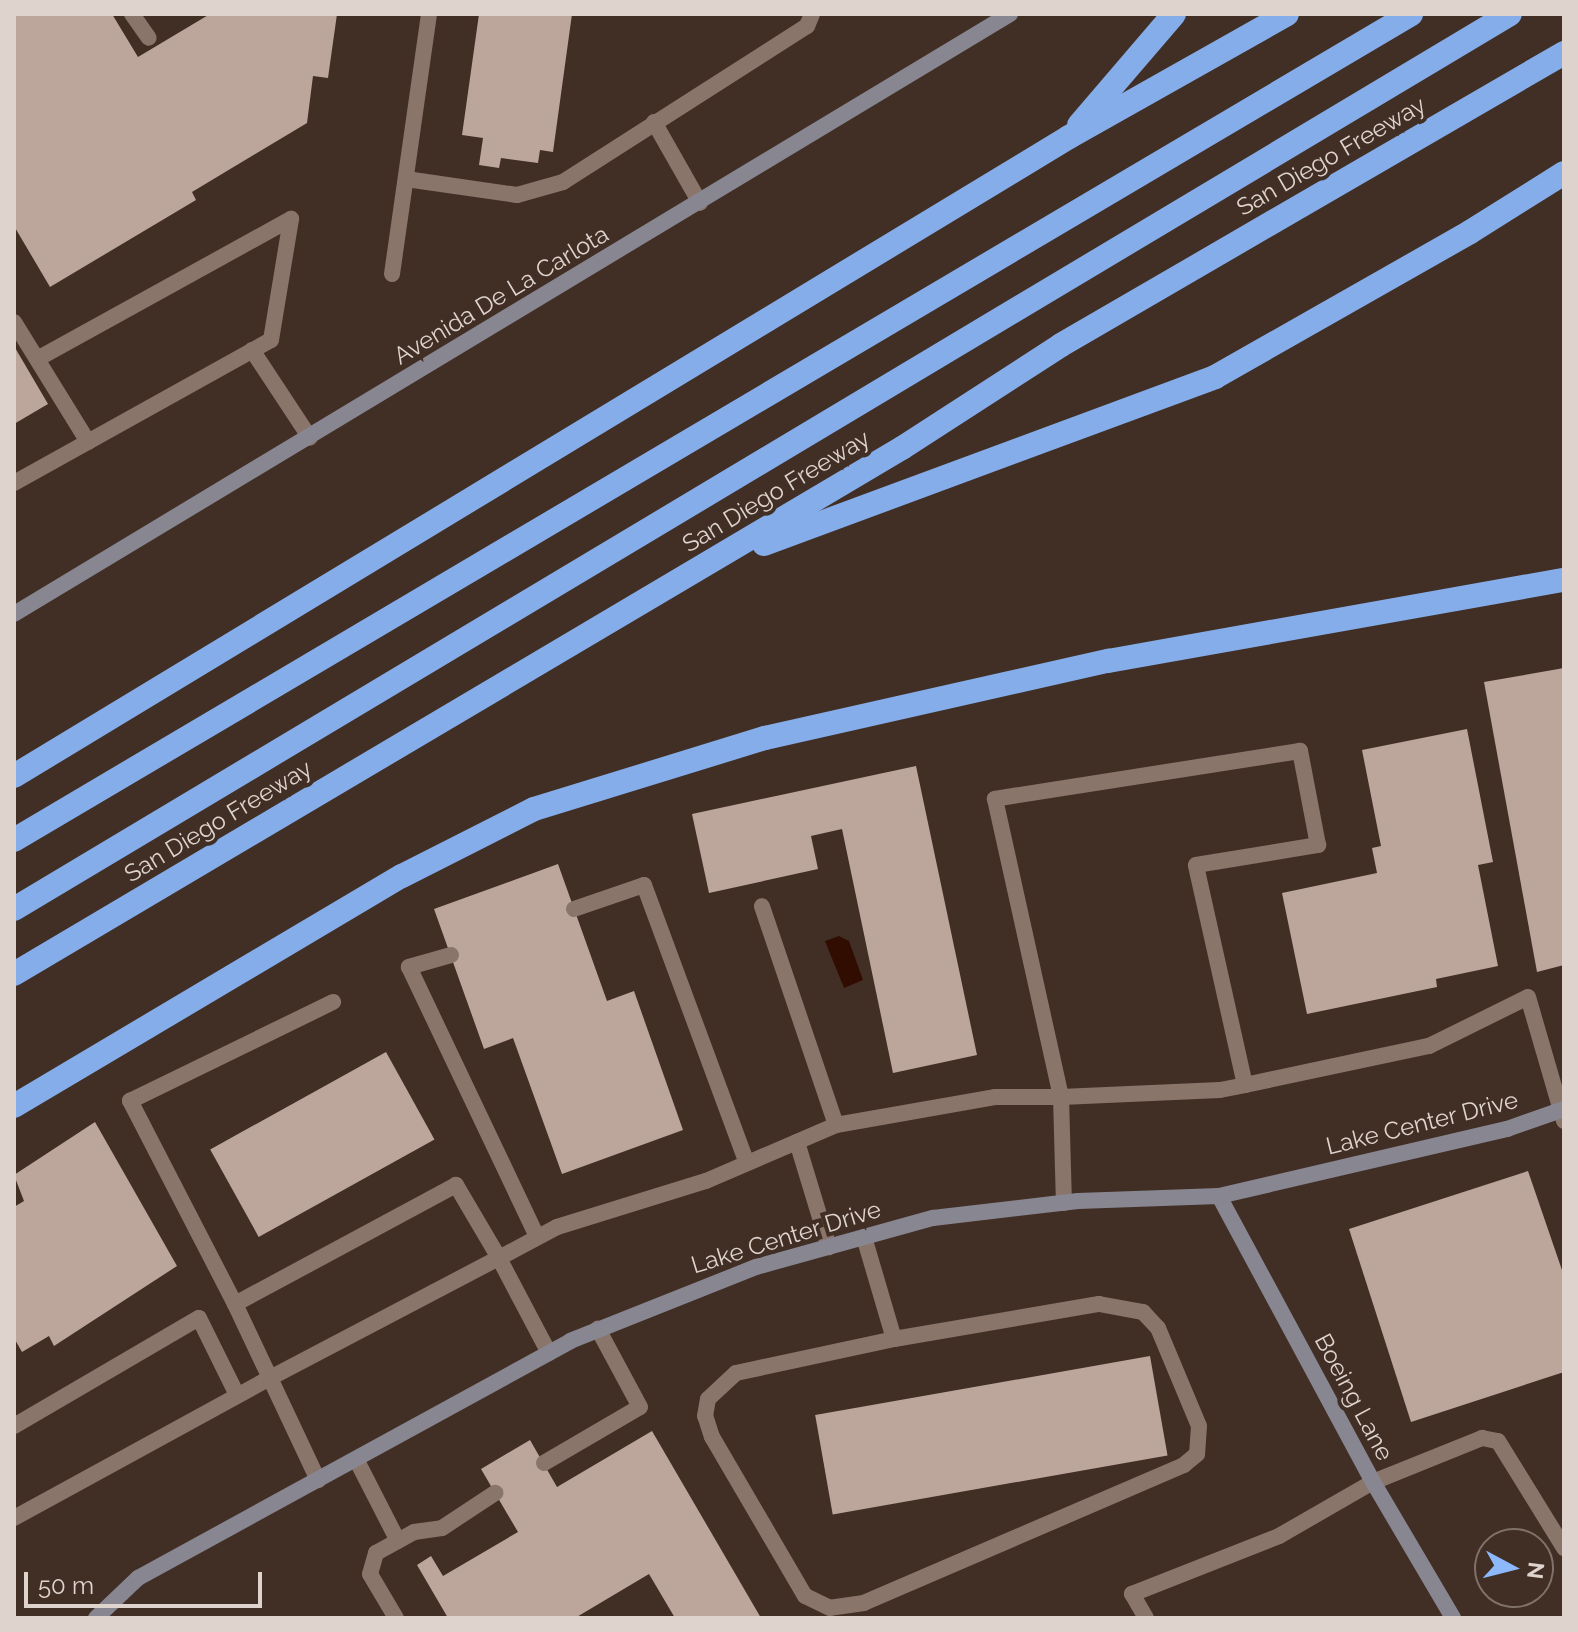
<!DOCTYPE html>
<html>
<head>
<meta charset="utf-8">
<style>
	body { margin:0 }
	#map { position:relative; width:1578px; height:1632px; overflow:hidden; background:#412f26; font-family:Raleway,sans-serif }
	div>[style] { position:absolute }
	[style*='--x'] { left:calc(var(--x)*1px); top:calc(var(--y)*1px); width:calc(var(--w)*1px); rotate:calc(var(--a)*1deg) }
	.water>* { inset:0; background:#310c00 }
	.building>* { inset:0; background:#bca69b; transform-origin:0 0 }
	.lane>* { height:16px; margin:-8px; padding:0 8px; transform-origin:8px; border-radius:8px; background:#8a756b }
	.secondary>* { height:16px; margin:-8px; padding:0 8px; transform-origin:8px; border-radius:8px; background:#888691 }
	.highway>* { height:24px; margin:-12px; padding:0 12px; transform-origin:12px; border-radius:12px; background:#85adea }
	span { translate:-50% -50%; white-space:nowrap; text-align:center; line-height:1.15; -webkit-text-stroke:8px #412f26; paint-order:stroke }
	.street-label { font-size:24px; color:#ded3cd }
	.frame { position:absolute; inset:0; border:16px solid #ded3cd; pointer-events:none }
	.north { position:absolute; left:1474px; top:1528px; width:80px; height:80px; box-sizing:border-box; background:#412f26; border:2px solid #807169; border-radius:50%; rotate:97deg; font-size:22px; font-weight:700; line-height:32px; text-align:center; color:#ded3cd }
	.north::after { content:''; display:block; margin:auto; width:28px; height:36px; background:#8db9fc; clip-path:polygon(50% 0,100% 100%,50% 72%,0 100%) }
	.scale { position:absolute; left:24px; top:1572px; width:238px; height:36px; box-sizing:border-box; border:4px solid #ded3cd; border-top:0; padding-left:10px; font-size:24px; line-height:28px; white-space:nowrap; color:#ded3cd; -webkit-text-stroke:6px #412f26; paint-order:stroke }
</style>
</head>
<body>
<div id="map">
	<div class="water">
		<div style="clip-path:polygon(839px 936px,849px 941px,863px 980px,844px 988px,825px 941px)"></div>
	</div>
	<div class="building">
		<div style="clip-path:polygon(14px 14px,112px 14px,138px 57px,210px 14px,337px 14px,328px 78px,313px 76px,307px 123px,192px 192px,196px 200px,50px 287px,14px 226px)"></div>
		<div style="clip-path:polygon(479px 14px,572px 14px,553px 152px,540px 150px,538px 163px,501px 158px,499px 168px,479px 165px,483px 138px,462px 135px)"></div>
		<div style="clip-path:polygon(14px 346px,48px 404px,14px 424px)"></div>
		<div style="clip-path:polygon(1564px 668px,1564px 965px,1537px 972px,1484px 682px)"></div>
		<div style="clip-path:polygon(1467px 729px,1493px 862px,1478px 865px,1498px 966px,1436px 979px,1437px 987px,1307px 1014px,1282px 893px,1377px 873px,1372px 848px,1381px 846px,1362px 750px)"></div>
		<div style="clip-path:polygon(916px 766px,977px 1055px,893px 1073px,842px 829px,811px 836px,818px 869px,709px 893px,692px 814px)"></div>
		<div style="clip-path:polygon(558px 864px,607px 1001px,634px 991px,683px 1130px,562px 1174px,513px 1038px,484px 1049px,434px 909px)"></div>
		<div style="left:386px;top:1052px;width:100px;height:201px;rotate:61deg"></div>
		<div style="clip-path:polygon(95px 1122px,177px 1266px,54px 1346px,49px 1336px,22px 1352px,14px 1338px,14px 1207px,24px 1201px,14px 1175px)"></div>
		<div style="clip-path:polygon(1528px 1171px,1564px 1276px,1564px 1372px,1411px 1422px,1349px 1229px)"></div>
		<div style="left:1150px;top:1356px;width:101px;height:340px;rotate:80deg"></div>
		<div style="clip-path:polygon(652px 1431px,761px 1618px,675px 1618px,649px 1574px,575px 1618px,448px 1618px,417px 1565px,431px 1556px,443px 1576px,518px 1532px,481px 1469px,530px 1440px,557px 1487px)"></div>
	</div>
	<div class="lane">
		<div style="--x:132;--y:14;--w:29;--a:55"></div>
		<div style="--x:654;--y:122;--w:93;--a:60.4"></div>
		<div style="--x:406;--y:179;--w:112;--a:8.2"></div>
		<div style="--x:517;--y:195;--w:48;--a:-15.8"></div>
		<div style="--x:563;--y:182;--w:290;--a:-32.6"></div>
		<div style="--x:807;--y:26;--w:13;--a:-67"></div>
		<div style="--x:392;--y:274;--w:263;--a:-81.9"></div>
		<div style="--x:14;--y:322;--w:141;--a:58.3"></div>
		<div style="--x:252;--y:350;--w:105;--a:56.6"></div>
		<div style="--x:39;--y:358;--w:288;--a:-28.9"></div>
		<div style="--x:14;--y:483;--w:294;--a:-29.1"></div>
		<div style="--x:271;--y:340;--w:123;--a:-80.6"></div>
		<div style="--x:574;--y:909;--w:74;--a:-18.9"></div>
		<div style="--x:644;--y:885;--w:296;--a:69.7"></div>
		<div style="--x:451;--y:955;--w:44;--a:164.1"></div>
		<div style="--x:409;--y:967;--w:299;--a:64.6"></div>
		<div style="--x:1245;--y:1085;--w:225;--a:-102.6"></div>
		<div style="--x:1196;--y:865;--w:124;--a:-9.3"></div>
		<div style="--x:1318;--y:845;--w:96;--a:-100.8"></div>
		<div style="--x:1300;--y:751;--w:309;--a:171.1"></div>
		<div style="--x:995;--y:799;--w:305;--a:77.5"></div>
		<div style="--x:1061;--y:1097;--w:159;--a:-2.5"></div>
		<div style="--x:1220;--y:1090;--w:25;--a:-11"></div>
		<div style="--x:1245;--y:1085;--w:188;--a:-12"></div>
		<div style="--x:1429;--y:1046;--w:110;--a:-26.3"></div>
		<div style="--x:1528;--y:997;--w:129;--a:73.8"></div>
		<div style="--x:836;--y:1125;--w:161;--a:-10"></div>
		<div style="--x:995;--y:1097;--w:66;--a:0"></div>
		<div style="--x:1061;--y:1097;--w:106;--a:88.4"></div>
		<div style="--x:797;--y:1142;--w:110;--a:73.1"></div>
		<div style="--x:864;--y:1237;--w:106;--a:73.6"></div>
		<div style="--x:894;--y:1339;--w:208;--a:-9.7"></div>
		<div style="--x:1099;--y:1304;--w:45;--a:10.3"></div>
		<div style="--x:1143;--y:1312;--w:22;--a:47"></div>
		<div style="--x:1158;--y:1328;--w:106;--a:67.3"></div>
		<div style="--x:1199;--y:1426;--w:28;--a:94"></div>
		<div style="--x:1197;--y:1454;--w:17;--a:140"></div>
		<div style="--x:1184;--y:1465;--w:348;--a:156.7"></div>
		<div style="--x:864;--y:1603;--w:34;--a:172"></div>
		<div style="--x:830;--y:1608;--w:28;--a:-154"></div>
		<div style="--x:805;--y:1596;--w:184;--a:-120.3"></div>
		<div style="--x:712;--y:1437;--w:22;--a:-108"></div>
		<div style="--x:705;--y:1416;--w:17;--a:-80"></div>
		<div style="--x:708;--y:1399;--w:38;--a:-43"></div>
		<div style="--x:736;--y:1373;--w:162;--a:-12.1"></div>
		<div style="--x:235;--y:1304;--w:229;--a:-117.3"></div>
		<div style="--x:130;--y:1101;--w:226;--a:-26"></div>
		<div style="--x:549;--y:1353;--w:107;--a:-117.8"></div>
		<div style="--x:499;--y:1258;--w:66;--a:-28.1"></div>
		<div style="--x:557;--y:1227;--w:156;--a:-17.2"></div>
		<div style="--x:706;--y:1181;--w:142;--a:-23.3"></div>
		<div style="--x:836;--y:1125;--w:231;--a:-108.7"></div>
		<div style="--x:14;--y:1426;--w:214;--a:-30.3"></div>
		<div style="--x:199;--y:1318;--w:86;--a:63.7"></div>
		<div style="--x:356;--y:1459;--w:92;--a:62.9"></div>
		<div style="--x:544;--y:1463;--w:111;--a:-30.3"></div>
		<div style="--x:640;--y:1407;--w:89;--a:-118.3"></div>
		<div style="--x:14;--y:1518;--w:292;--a:-28.7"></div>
		<div style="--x:270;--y:1378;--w:259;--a:-27.7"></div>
		<div style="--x:499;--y:1258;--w:85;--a:-120.5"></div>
		<div style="--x:456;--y:1185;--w:251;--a:151.7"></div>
		<div style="--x:235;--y:1304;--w:82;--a:64.7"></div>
		<div style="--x:270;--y:1378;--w:113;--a:64.8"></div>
		<div style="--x:396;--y:1618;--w:51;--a:-120.6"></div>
		<div style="--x:370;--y:1574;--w:22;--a:-74"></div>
		<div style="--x:376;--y:1553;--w:43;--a:-28.9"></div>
		<div style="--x:414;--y:1532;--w:28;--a:-8"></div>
		<div style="--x:442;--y:1528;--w:64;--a:-33.4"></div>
		<div style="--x:1146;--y:1618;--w:28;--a:-120"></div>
		<div style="--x:1132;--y:1594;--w:158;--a:-21.5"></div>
		<div style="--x:1279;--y:1536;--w:108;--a:-29.9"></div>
		<div style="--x:1373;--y:1482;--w:118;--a:-22"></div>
		<div style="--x:1482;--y:1438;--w:16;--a:11"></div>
		<div style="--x:1498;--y:1441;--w:126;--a:58.3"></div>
	</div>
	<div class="secondary">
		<div style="--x:14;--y:614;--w:1163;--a:-31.07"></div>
		<div style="--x:1219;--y:1196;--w:325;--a:61.7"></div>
		<div style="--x:1373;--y:1482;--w:158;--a:59.5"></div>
		<div style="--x:96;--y:1618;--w:58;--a:-43.6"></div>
		<div style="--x:138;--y:1578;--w:493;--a:-28.7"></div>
		<div style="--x:570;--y:1341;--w:200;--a:-21.7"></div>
		<div style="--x:756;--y:1267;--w:184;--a:-15.5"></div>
		<div style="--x:933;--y:1218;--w:146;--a:-6.7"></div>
		<div style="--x:1078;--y:1201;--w:141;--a:-2"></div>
		<div style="--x:1219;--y:1196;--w:296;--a:-13.1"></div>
		<div style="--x:1507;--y:1129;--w:60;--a:-19.3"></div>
	</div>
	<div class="highway">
		<div style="--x:1079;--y:125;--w:146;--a:-49.4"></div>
		<div style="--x:764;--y:544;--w:481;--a:-20.3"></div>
		<div style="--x:1215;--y:377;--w:293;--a:-29.6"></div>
		<div style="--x:1470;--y:232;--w:111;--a:-32.1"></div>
		<div style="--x:14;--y:776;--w:1233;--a:-31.2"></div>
		<div style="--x:1069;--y:137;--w:250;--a:-29.4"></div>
		<div style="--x:14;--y:840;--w:1623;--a:-30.59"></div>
		<div style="--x:14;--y:909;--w:1743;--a:-30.89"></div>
		<div style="--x:14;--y:974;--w:1032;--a:-30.64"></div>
		<div style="--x:902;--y:448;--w:189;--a:-32.9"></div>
		<div style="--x:1061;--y:345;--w:582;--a:-30.14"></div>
		<div style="--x:14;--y:1106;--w:451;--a:-30.7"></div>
		<div style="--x:402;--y:876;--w:148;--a:-26.9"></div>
		<div style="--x:534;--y:809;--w:242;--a:-17.1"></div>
		<div style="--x:765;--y:738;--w:352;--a:-12.7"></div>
		<div style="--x:1108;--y:661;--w:463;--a:-10.1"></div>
	</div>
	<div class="street-label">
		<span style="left:1331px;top:156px;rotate:-30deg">San Diego Freeway</span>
		<span style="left:501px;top:295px;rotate:-31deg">Avenida De La Carlota</span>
		<span style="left:776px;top:491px;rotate:-31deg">San Diego Freeway</span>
		<span style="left:218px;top:821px;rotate:-31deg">San Diego Freeway</span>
		<span style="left:1422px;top:1123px;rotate:-14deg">Lake Center Drive</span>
		<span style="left:786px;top:1237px;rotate:-17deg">Lake Center Drive</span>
		<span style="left:1354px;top:1397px;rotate:62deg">Boeing Lane</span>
	</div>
	<div class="frame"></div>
	<div class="north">N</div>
	<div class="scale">50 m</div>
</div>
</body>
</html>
